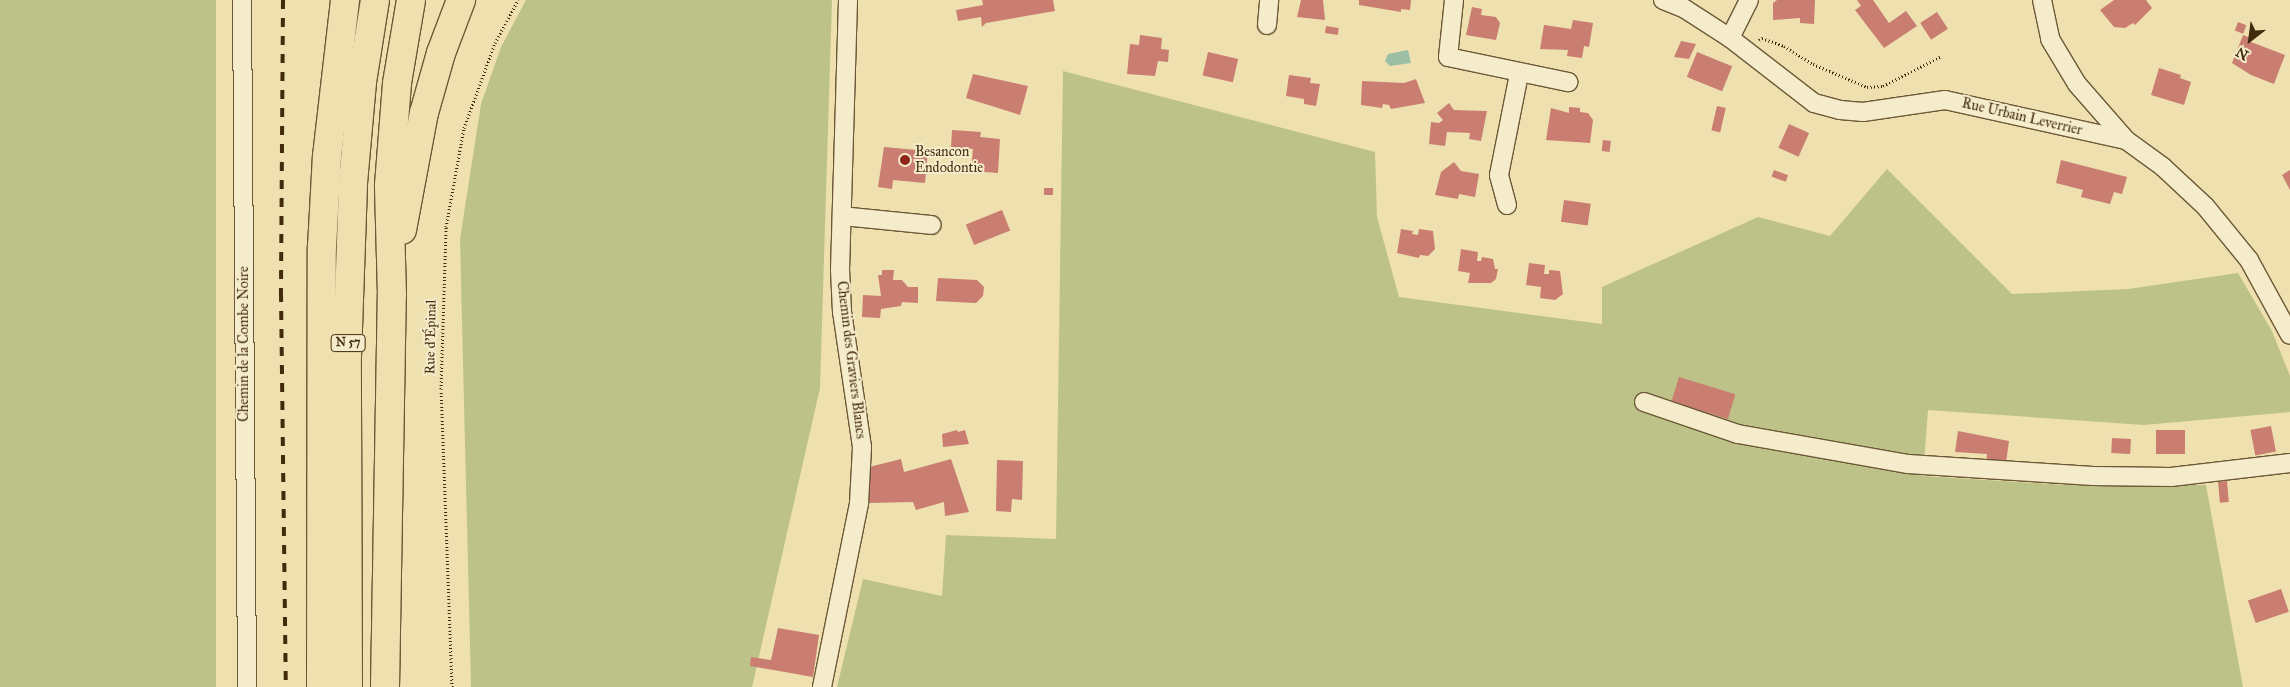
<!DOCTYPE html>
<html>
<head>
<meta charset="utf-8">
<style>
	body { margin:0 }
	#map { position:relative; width:2290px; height:687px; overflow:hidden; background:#efe1af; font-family:"IM FELL Great Primer",serif }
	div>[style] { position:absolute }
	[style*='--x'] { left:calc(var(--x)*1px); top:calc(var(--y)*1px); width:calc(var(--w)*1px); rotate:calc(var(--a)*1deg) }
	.green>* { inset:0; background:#bdc288; transform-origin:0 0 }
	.water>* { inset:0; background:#9bbea5 }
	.building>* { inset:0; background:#ca7d71; transform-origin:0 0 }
	.path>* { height:3px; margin-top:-1.5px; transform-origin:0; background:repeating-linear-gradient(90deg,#422b0d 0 1px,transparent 0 3.5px) }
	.roads { filter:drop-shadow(1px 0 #6d5836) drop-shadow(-1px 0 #6d5836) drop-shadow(0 1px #6d5836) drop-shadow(0 -1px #6d5836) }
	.street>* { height:18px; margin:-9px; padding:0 9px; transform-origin:9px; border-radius:9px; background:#f5eccb }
	.highway>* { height:28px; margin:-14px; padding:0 14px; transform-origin:14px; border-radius:14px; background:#efe1af }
	.rail>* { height:4px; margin-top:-2px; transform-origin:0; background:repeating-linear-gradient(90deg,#422b0d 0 9px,transparent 0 18px) }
	.dots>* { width:14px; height:14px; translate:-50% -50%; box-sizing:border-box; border:2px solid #f5eccb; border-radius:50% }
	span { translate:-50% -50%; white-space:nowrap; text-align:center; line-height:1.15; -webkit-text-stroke:4px #f5eccb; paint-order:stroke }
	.shield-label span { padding:1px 4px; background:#f5eccb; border:1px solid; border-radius:4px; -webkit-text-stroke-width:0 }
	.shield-label { font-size:12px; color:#422b0d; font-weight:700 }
	.street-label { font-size:14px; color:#422b0d }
	.poi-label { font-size:14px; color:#422b0d }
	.left { translate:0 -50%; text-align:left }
	.north { position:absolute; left:2225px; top:15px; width:50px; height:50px; -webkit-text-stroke:4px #f5eccb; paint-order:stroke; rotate:210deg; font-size:14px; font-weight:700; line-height:20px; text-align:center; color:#422b0d }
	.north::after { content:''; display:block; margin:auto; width:18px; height:22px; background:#422b0d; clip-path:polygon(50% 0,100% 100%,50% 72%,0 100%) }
</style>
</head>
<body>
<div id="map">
	<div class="green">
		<div style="left:0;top:0;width:216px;height:687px"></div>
		<div style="clip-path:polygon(526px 0,832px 0,820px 388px,752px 687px,471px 687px,460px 239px,481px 104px,501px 47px)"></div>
		<div style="clip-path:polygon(1063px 71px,1375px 152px,1377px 217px,1399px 297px,1602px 324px,1602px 287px,1758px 217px,1830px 236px,1887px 169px,2012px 294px,2128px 289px,2238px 273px,2272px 331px,2290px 376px,2290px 412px,2144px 425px,1928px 410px,1923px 476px,2067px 485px,2206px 485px,2243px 687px,837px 687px,863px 579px,942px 596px,946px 535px,1056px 539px)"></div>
	</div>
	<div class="water">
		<div style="clip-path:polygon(1408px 50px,1411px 63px,1390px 66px,1385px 61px,1388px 54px)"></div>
	</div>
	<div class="building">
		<div style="clip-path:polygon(982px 0,1053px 0,1055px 11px,986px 23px,982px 27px,981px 17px,958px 21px,956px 10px,983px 5px)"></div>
		<div style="clip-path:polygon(1301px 0,1323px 0,1325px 20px,1297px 17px)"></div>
		<div style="clip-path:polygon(1359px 0,1411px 0,1410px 10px,1401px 9px,1401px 12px,1359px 5px)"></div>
		<div style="clip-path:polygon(1777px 0,1815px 0,1814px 24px,1800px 23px,1800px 18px,1773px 20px,1773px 3px)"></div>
		<div style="clip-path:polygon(1857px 0,1873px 0,1889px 23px,1906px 11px,1917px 26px,1884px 48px,1855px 10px,1861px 6px)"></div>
		<div style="clip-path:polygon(2114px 0,2146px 0,2152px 8px,2135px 25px,2133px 23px,2125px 28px,2114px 27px,2100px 10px)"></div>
		<div style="clip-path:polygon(1472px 7px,1482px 9px,1481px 15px,1496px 17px,1500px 23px,1496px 40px,1466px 35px)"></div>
		<div style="left:1937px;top:12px;width:20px;height:20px;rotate:57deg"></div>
		<div style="clip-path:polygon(1573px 20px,1593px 23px,1589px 47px,1584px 46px,1582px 58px,1567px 56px,1568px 50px,1540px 49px,1544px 25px,1571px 29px)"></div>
		<div style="left:2238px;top:22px;width:9px;height:9px;rotate:21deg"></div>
		<div style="left:1326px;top:26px;width:13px;height:7px;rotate:9deg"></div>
		<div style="clip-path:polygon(1140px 35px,1162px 38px,1161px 49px,1169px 50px,1168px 62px,1158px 61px,1155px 76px,1127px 74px,1130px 44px,1139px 45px)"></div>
		<div style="clip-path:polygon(2243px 35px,2253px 39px,2251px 42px,2285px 55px,2274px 84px,2251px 75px,2232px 63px)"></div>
		<div style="clip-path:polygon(1681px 41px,1696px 44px,1689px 59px,1674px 57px)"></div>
		<div style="left:1208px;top:52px;width:31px;height:24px;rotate:13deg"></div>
		<div style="left:1697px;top:52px;width:38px;height:27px;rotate:22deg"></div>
		<div style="clip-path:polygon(2159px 68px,2181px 75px,2180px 78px,2191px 82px,2184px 105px,2151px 95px)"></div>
		<div style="clip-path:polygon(973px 74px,1028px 86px,1020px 115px,966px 98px)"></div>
		<div style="clip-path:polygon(1289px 75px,1311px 78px,1310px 83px,1320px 84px,1316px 106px,1304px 104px,1304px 99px,1286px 96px)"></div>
		<div style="clip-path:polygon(1416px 79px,1425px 103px,1391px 109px,1389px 105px,1383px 104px,1382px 108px,1361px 105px,1362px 81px,1404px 83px)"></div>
		<div style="clip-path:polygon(1449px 103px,1454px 110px,1487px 111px,1481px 141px,1469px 139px,1470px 133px,1447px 132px,1445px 146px,1429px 144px,1431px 122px,1439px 123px,1443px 120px,1437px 113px)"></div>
		<div style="left:1717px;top:106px;width:9px;height:25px;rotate:13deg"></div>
		<div style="clip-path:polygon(1569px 107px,1580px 108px,1580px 112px,1588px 113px,1593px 120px,1590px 143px,1546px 140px,1551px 108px,1569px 113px)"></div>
		<div style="left:1789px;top:124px;width:22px;height:26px;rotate:24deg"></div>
		<div style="clip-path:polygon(952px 130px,981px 132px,980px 137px,1000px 139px,998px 173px,971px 171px,973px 149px,951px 147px)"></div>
		<div style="left:1603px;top:140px;width:8px;height:11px;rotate:7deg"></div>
		<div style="clip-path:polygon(884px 147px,928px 151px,925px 183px,893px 180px,892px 189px,878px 187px)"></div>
		<div style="clip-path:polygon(2061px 160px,2127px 177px,2122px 194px,2114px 192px,2110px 204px,2081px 197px,2083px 190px,2056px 183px)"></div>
		<div style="clip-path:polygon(1454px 162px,1461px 171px,1479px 174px,1475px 197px,1459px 194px,1458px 199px,1435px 195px,1441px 172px)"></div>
		<div style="left:1774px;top:170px;width:15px;height:7px;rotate:20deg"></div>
		<div style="clip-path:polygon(2290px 170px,2290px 190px,2282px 175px)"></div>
		<div style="left:1044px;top:188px;width:9px;height:7px"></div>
		<div style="left:1564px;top:200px;width:27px;height:22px;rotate:8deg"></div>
		<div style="left:1002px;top:210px;width:22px;height:39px;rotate:68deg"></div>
		<div style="clip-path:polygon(1401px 229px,1413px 231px,1412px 234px,1418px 235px,1419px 229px,1433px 231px,1435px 249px,1428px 256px,1420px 255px,1419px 258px,1397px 253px)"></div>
		<div style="clip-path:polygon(1461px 249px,1478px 252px,1477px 261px,1481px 261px,1482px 257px,1493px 259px,1495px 269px,1498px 269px,1496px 279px,1491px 283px,1468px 283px,1470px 273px,1458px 271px)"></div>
		<div style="clip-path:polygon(1529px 263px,1545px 265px,1544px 274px,1549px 274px,1549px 270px,1560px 271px,1563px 294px,1555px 300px,1540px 298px,1541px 287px,1526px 285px)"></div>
		<div style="clip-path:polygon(882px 270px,894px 270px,893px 280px,902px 280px,908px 287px,918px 287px,918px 303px,902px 302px,901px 306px,881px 309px,880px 318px,862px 317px,863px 295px,881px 296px,878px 275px,882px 275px)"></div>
		<div style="clip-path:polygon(938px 278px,977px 280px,984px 287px,983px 296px,976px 303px,936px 301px)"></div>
		<div style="left:1679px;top:377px;width:59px;height:26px;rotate:17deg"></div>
		<div style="left:2271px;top:426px;width:26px;height:21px;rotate:79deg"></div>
		<div style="clip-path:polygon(957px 430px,958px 432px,965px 430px,969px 444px,943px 447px,942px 434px)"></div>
		<div style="left:2156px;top:430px;width:29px;height:24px"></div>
		<div style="clip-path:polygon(1958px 431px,2009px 441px,2006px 463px,1986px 462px,1987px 454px,1955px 452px)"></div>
		<div style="left:2112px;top:438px;width:19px;height:15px;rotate:3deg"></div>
		<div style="clip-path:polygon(901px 459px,904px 472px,951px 459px,969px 512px,945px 516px,944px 502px,916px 510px,913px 502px,869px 503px,869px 467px)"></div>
		<div style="clip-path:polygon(997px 460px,1023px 461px,1022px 500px,1012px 499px,1011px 512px,996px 511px)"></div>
		<div style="left:2227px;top:481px;width:21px;height:9px;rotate:85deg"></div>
		<div style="left:2281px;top:589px;width:24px;height:35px;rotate:71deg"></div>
		<div style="clip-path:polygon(778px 628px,819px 635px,813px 677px,750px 666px,751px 657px,771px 660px)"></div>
	</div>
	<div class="path">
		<div style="--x:1759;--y:40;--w:4;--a:-34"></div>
		<div style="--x:1762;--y:38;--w:23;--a:20"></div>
		<div style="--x:1784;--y:46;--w:34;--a:32"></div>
		<div style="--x:1813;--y:64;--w:59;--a:23.1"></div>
		<div style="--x:1867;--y:87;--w:16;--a:-4"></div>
		<div style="--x:1883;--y:86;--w:64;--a:-27"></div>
		<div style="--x:452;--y:687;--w:298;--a:-92.1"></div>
		<div style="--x:441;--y:389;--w:162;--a:-88.2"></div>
		<div style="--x:446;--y:227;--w:101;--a:-79.7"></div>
		<div style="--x:464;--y:128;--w:90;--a:-70"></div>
		<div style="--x:495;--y:43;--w:49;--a:-61.9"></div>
	</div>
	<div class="roads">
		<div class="street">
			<div style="--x:242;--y:0;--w:687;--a:89.58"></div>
			<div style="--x:1454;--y:0;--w:57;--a:96"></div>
			<div style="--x:1448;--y:57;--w:123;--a:11.8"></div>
			<div style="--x:1663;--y:0;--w:24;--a:22"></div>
			<div style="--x:1685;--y:9;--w:54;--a:32.8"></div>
			<div style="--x:1730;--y:38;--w:106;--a:37.7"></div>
			<div style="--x:1814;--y:103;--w:27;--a:15"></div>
			<div style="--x:1840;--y:110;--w:23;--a:5"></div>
			<div style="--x:1863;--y:112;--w:83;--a:-8.3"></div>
			<div style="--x:1945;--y:100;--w:185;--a:12.5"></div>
			<div style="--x:2126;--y:140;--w:46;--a:36.1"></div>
			<div style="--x:2163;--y:167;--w:57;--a:42.9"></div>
			<div style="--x:2205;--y:206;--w:70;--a:50.8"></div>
			<div style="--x:2249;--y:260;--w:85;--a:61.3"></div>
			<div style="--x:2042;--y:0;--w:40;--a:78"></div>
			<div style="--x:2050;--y:39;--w:52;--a:59"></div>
			<div style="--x:2077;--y:84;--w:74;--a:48.8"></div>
			<div style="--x:1267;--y:25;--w:25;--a:-85"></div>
			<div style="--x:1730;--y:38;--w:42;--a:-63.4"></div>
			<div style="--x:1507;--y:205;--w:31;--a:-105"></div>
			<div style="--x:1499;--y:175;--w:103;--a:-78.8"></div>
			<div style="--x:842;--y:216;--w:90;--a:5.7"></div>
			<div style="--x:1644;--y:402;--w:99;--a:18.8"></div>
			<div style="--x:1738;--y:434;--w:173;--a:10"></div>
			<div style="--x:1908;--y:464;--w:185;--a:3.7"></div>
			<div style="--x:2093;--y:476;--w:78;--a:0.7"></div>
			<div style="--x:2171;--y:477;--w:120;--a:-6.7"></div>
			<div style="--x:822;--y:687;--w:188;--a:-78.6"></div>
			<div style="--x:859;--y:503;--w:56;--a:-86.9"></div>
			<div style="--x:862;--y:447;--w:136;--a:-98.4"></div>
			<div style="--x:842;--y:312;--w:42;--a:-92.7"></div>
			<div style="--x:840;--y:270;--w:270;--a:-88.3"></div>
		</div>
		<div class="highway">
			<div style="--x:402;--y:230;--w:119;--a:-79.4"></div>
			<div style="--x:424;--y:113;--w:62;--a:-74.2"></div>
			<div style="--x:441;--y:53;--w:57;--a:-69.3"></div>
			<div style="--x:321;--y:687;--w:440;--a:-89.9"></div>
			<div style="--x:322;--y:247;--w:91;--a:-86.9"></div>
			<div style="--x:327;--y:156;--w:157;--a:-83.4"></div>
			<div style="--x:348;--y:687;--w:330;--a:-90.2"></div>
			<div style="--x:347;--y:357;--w:174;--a:-88"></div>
			<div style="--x:353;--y:183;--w:101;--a:-84.9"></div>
			<div style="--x:362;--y:82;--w:83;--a:-81"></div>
			<div style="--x:385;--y:687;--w:392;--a:-89"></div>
			<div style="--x:392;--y:295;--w:110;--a:-91.6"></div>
			<div style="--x:389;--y:185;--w:102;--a:-85.5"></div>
			<div style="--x:397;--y:83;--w:84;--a:-80.4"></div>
		</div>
	</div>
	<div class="rail">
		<div style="--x:283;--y:0;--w:293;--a:90.4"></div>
		<div style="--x:281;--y:293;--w:394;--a:89.3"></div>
	</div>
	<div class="dots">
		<div style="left:905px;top:160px;background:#8f2418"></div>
	</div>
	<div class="shield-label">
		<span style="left:348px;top:343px">N 57</span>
	</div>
	<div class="street-label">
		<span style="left:2022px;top:117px;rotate:13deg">Rue Urbain Leverrier</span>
		<span style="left:431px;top:337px;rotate:-89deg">Rue d'Épinal</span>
		<span style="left:244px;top:344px;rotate:-90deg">Chemin de la Combe Noire</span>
		<span style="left:851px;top:360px;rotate:83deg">Chemin des Graviers Blancs</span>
	</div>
	<div class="poi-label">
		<span class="left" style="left:915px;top:160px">Besancon<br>Endodontie</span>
	</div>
	<div class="north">N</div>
</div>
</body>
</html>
